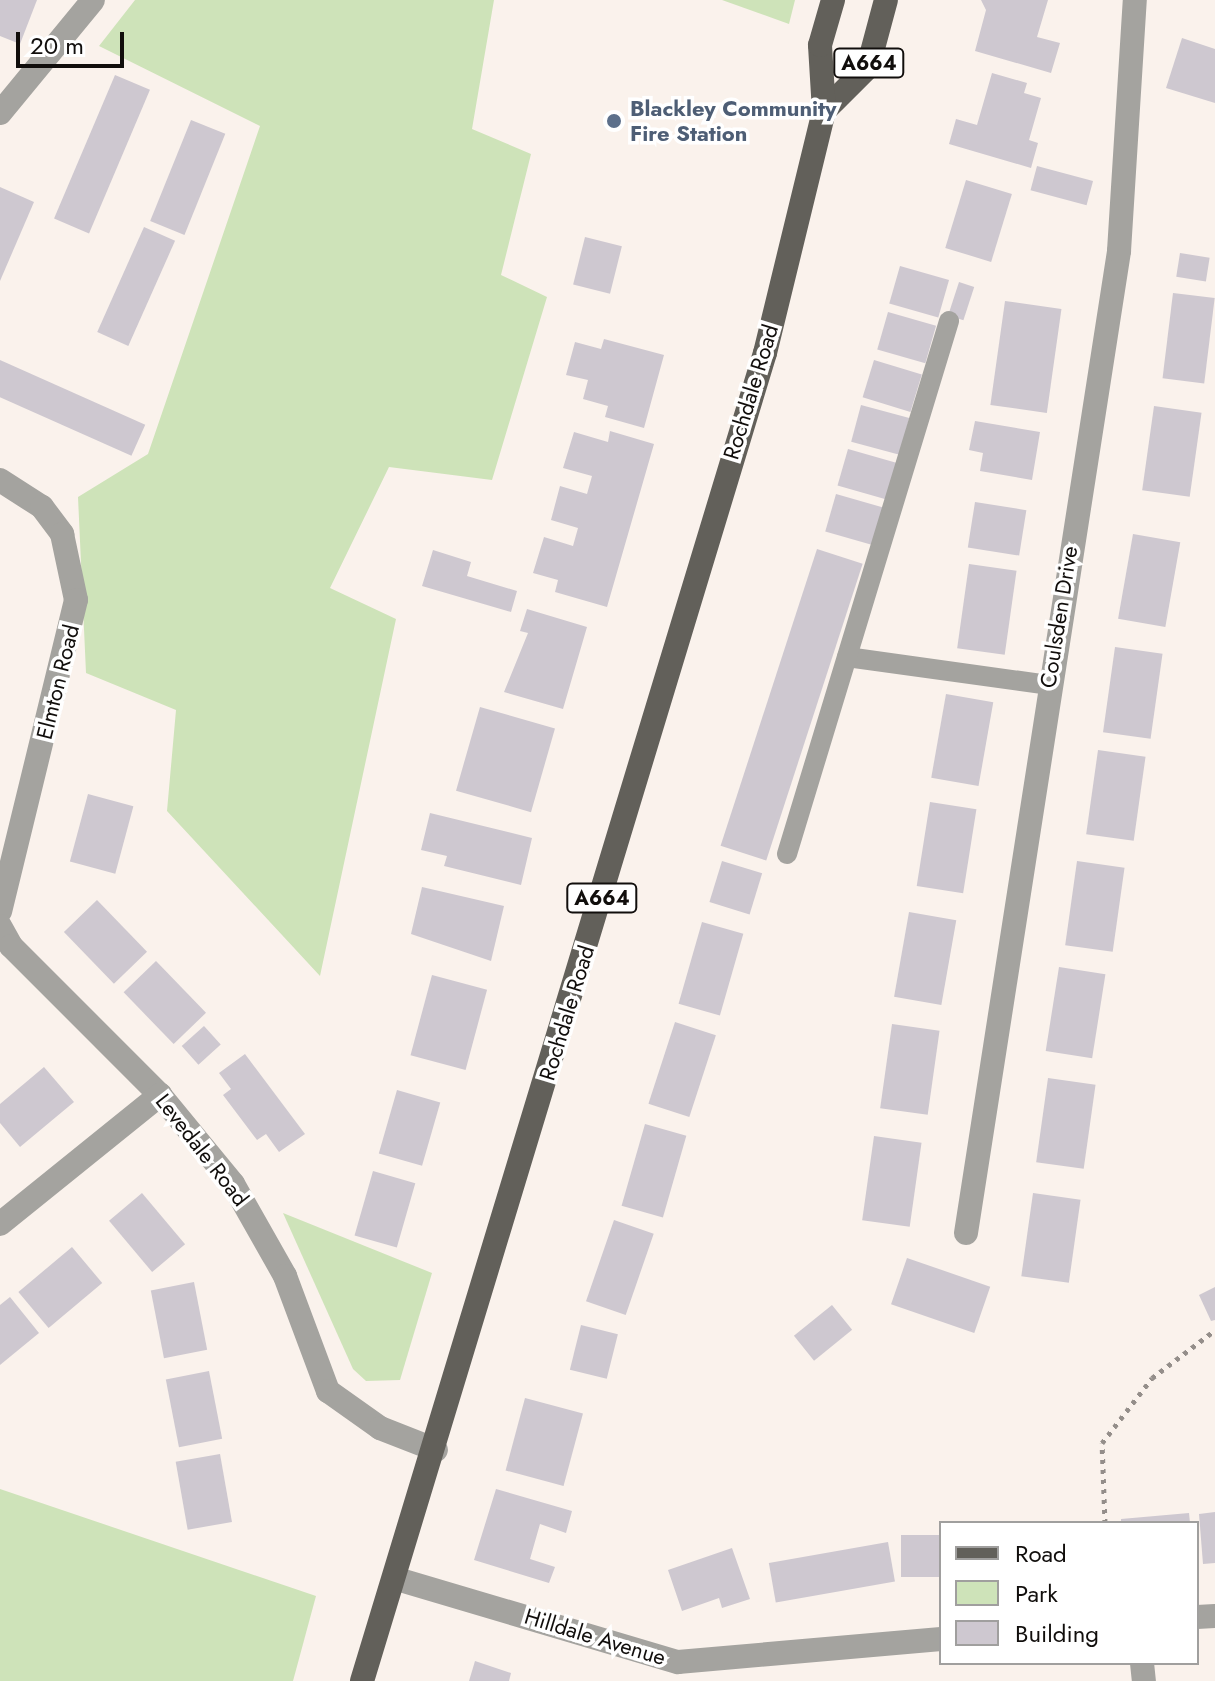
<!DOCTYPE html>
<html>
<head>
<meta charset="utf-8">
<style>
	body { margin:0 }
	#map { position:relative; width:1215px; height:1681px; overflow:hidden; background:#faf2ec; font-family:Jost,sans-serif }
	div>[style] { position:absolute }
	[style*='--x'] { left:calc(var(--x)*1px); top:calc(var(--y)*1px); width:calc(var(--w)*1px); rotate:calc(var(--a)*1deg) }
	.green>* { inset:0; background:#cee3b9 }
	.building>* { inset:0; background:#cec8d0; transform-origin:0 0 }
	.path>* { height:5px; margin-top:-2.5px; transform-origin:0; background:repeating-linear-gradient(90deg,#948e8a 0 4px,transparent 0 10px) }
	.lane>* { height:20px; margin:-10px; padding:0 10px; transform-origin:10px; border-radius:10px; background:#a4a39f }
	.street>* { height:24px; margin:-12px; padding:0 12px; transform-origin:12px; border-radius:12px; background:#a4a39f }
	.primary>* { height:24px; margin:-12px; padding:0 12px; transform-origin:12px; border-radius:12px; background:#62605a }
	.dots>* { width:22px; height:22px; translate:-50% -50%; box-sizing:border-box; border:4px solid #fff; border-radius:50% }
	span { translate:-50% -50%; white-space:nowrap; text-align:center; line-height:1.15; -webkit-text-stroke:7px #fff; paint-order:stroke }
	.shield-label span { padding:2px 6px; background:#fff; border:2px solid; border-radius:6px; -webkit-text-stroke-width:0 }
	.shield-label { font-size:20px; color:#110e0c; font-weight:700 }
	.service-label { font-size:22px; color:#4e5e75; font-weight:700 }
	.left { translate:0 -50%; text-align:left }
	.street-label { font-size:22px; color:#110e0c }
	.legend { position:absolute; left:939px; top:1521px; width:260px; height:144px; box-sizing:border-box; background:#fff; border:2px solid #a09f9e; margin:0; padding:10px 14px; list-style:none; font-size:24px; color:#110e0c }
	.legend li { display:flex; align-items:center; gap:16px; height:40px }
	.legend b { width:40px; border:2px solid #a09f9e }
	.scale { position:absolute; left:16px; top:32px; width:108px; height:36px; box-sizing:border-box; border:4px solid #110e0c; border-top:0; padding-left:10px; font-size:24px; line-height:28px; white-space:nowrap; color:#110e0c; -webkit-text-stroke:6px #fff; paint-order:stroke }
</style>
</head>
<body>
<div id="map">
	<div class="green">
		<div style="clip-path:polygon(135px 0,494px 0,472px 129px,531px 154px,501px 275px,547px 297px,492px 480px,389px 467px,330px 588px,396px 619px,320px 976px,167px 811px,176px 710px,86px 673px,78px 497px,148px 454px,260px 126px,99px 46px)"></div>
		<div style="clip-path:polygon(722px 0,795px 0,789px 24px)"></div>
		<div style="clip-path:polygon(283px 1213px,432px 1273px,400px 1380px,366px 1381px,353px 1369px)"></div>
		<div style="clip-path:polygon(0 1489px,316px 1596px,293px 1681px,0 1681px)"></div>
	</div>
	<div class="building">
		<div style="clip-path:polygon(0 0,37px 0,20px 44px,0 36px)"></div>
		<div style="clip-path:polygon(981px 0,1048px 0,1037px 37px,1060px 43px,1051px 73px,975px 51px,986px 10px)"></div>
		<div style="clip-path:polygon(1182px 38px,1215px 49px,1215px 103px,1166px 88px)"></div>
		<div style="clip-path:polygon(992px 73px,1027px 83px,1024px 93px,1041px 98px,1029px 140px,1038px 143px,1031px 168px,949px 144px,956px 119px,977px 125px)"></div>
		<div style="left:115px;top:75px;width:38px;height:156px;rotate:23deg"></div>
		<div style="left:191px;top:120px;width:37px;height:109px;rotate:22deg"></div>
		<div style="left:1037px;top:166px;width:58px;height:25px;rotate:15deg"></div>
		<div style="left:966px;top:180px;width:48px;height:71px;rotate:17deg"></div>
		<div style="clip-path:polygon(0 187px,34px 202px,0 281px)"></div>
		<div style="left:144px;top:227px;width:34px;height:115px;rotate:24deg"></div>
		<div style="left:585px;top:237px;width:38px;height:49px;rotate:14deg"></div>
		<div style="left:1180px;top:253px;width:30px;height:24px;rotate:9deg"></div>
		<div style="left:900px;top:266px;width:51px;height:39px;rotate:16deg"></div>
		<div style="left:959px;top:282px;width:16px;height:35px;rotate:18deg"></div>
		<div style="left:1173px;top:293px;width:42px;height:86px;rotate:7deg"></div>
		<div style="left:1005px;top:301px;width:57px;height:105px;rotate:8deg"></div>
		<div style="left:888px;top:312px;width:50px;height:39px;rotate:16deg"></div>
		<div style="clip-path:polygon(604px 339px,664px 355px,644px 428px,605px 417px,608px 406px,583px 399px,588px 380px,566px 375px,575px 342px,601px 349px)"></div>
		<div style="left:0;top:360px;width:159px;height:34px;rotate:24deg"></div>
		<div style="left:874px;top:360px;width:50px;height:39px;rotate:17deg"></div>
		<div style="left:861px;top:405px;width:50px;height:38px;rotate:15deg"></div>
		<div style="left:1154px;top:406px;width:48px;height:85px;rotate:8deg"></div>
		<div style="clip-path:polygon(975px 421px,1040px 432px,1032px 480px,980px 471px,983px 453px,969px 450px)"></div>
		<div style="clip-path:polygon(610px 431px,654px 444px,607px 607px,555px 592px,558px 580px,533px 573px,544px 537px,573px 546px,578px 528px,551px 520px,560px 486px,587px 494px,592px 476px,563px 468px,574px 432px,608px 442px)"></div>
		<div style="left:848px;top:449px;width:51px;height:38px;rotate:16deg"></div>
		<div style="left:836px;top:494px;width:50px;height:39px;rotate:16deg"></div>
		<div style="left:975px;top:502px;width:52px;height:46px;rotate:9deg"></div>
		<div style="left:1133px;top:534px;width:48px;height:86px;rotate:10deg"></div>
		<div style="left:817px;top:549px;width:48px;height:312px;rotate:18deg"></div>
		<div style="clip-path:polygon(433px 550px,471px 562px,467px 576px,517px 591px,511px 612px,422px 586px)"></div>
		<div style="left:969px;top:564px;width:48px;height:85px;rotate:8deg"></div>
		<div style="clip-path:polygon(527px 609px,587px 627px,563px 709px,504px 692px,528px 633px,520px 631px)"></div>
		<div style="left:1115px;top:647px;width:48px;height:86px;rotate:8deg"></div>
		<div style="left:946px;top:694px;width:48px;height:85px;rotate:10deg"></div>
		<div style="left:480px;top:707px;width:78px;height:87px;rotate:16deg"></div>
		<div style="left:1098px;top:750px;width:48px;height:85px;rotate:8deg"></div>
		<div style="left:88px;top:794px;width:47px;height:70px;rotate:15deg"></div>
		<div style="left:930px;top:802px;width:47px;height:85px;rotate:9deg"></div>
		<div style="clip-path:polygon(430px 813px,532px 838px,521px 885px,444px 866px,447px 856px,421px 850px)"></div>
		<div style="left:722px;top:861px;width:42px;height:43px;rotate:17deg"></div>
		<div style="left:1077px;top:861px;width:48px;height:85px;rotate:8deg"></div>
		<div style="clip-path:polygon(422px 887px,504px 906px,491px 961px,411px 934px)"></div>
		<div style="left:97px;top:900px;width:72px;height:46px;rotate:46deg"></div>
		<div style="left:909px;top:912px;width:48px;height:86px;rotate:10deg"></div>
		<div style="left:702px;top:922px;width:43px;height:85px;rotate:16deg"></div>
		<div style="left:156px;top:961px;width:72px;height:45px;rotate:46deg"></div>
		<div style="left:1059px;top:967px;width:47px;height:85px;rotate:9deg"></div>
		<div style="left:432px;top:975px;width:57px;height:83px;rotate:15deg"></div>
		<div style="left:675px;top:1022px;width:43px;height:86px;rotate:18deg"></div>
		<div style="left:892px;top:1024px;width:48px;height:85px;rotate:8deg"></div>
		<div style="left:204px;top:1026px;width:25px;height:30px;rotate:48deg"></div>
		<div style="clip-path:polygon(245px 1054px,305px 1134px,279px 1152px,266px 1134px,257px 1140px,223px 1095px,231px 1089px,219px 1073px)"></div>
		<div style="clip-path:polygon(44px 1067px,74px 1102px,20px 1147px,0 1123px,0 1104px)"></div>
		<div style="left:1048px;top:1078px;width:48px;height:85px;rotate:8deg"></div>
		<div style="left:397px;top:1090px;width:45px;height:66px;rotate:16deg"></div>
		<div style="left:645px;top:1124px;width:43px;height:85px;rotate:16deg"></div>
		<div style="left:874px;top:1136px;width:48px;height:85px;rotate:8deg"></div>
		<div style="left:373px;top:1171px;width:44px;height:67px;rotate:16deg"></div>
		<div style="left:142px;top:1193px;width:67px;height:43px;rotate:50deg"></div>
		<div style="left:1033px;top:1193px;width:48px;height:84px;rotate:8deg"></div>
		<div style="left:614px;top:1220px;width:42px;height:86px;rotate:19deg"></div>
		<div style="left:72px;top:1247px;width:47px;height:70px;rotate:50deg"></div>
		<div style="left:907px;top:1258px;width:88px;height:49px;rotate:19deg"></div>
		<div style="left:194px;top:1282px;width:69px;height:44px;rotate:79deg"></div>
		<div style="clip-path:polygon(1215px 1287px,1215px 1320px,1211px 1321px,1199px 1295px)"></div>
		<div style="clip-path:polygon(10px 1297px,39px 1333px,0 1365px,0 1305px)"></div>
		<div style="left:832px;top:1305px;width:32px;height:49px;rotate:51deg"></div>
		<div style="left:581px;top:1325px;width:38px;height:46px;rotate:14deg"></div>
		<div style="left:209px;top:1371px;width:69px;height:44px;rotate:79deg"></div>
		<div style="left:525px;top:1398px;width:60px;height:75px;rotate:15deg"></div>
		<div style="left:220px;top:1454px;width:69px;height:45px;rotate:80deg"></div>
		<div style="clip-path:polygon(496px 1489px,572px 1511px,566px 1533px,540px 1524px,530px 1559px,555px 1567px,549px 1583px,474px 1560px)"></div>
		<div style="clip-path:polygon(1215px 1512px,1215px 1563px,1203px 1564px,1199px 1514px)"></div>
		<div style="clip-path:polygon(1189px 1513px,1190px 1523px,1121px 1523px,1121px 1519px)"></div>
		<div style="left:941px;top:1535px;width:42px;height:40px;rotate:90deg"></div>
		<div style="left:888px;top:1542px;width:40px;height:121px;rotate:80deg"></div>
		<div style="clip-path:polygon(732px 1548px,750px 1599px,722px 1608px,719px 1598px,682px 1611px,668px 1570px)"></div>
		<div style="clip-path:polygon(475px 1661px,511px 1673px,509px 1681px,469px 1681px)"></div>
	</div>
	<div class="path">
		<div style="--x:1105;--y:1523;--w:80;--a:-92.1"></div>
		<div style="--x:1102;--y:1443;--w:82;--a:-52.4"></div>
		<div style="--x:1152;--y:1378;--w:79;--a:-37.3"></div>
	</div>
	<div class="lane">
		<div style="--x:847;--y:657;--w:203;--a:7.9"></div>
		<div style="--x:787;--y:854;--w:557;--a:-73.09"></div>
	</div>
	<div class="street">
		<div style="--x:0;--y:113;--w:146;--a:-50.5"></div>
		<div style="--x:0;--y:480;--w:50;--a:32.7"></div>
		<div style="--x:42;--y:507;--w:34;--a:53"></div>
		<div style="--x:62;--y:534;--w:67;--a:78"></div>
		<div style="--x:76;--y:600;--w:320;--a:103.7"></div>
		<div style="--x:0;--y:926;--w:23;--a:61"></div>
		<div style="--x:11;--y:946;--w:211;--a:45"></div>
		<div style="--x:160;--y:1095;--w:115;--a:50.6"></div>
		<div style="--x:233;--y:1184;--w:106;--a:60.5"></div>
		<div style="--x:285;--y:1276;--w:123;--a:69.5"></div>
		<div style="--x:328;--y:1391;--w:64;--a:35.4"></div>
		<div style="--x:380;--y:1428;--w:60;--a:21.4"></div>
		<div style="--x:0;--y:1224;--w:206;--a:-38.9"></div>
		<div style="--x:966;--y:1233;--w:994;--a:-81.14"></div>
		<div style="--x:1119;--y:251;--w:252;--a:-86.4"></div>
		<div style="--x:397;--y:1579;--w:293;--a:16.5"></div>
		<div style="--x:678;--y:1662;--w:264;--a:-5"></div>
		<div style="--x:1197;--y:1617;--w:18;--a:-3"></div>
		<div style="--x:1142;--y:1663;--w:18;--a:84"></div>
	</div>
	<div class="primary">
		<div style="--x:824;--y:111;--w:62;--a:-45"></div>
		<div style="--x:868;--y:67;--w:69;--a:-75"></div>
		<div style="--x:362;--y:1681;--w:1388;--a:-73.12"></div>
		<div style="--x:765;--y:353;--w:249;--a:-76.3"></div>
		<div style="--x:824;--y:111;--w:66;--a:-93.5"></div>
		<div style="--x:820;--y:45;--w:47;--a:-73.9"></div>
	</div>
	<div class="dots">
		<div style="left:614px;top:121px;background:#5c6f8a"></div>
	</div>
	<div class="shield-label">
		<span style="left:869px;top:63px">A664</span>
		<span style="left:602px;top:898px">A664</span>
	</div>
	<div class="service-label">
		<span class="left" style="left:630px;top:121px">Blackley Community<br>Fire Station</span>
	</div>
	<div class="street-label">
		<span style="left:751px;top:392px;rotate:-73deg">Rochdale Road</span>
		<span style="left:1059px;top:617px;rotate:-81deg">Coulsden Drive</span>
		<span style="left:58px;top:682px;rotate:-76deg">Elmton Road</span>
		<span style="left:567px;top:1013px;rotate:-73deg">Rochdale Road</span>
		<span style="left:202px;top:1150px;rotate:52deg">Levedale Road</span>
		<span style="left:595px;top:1637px;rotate:17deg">Hilldale Avenue</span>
	</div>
	<ul class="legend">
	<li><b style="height:10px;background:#62605a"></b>Road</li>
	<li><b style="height:22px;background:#cee3b9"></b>Park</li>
	<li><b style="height:22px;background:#cec8d0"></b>Building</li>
	</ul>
	<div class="scale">20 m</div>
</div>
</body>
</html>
